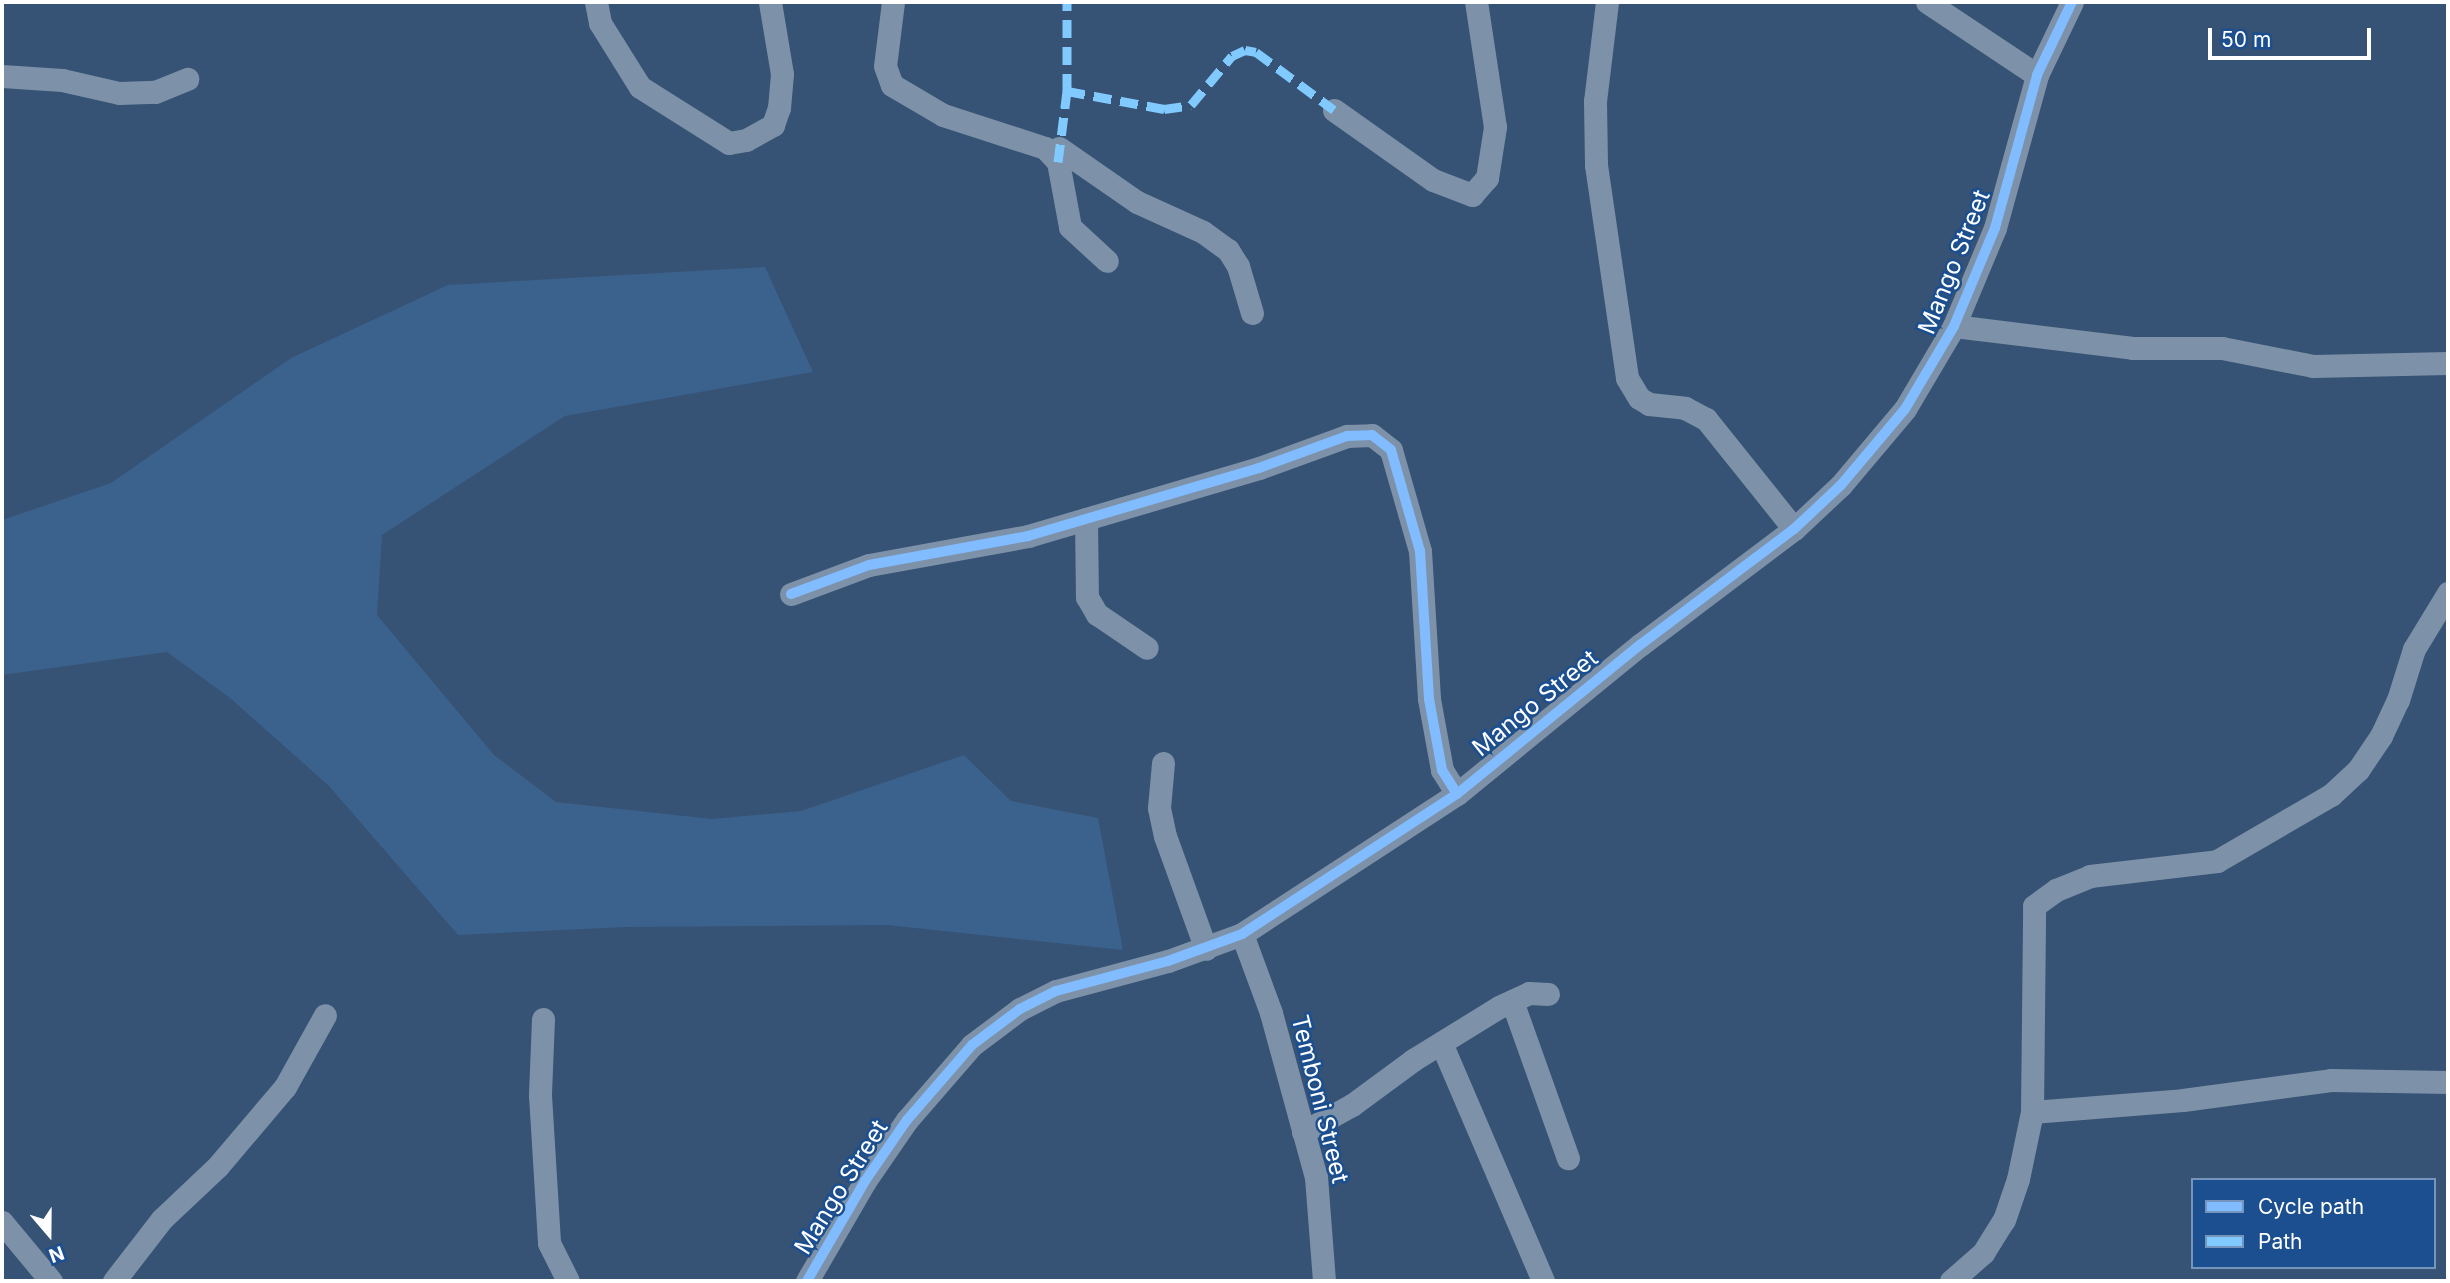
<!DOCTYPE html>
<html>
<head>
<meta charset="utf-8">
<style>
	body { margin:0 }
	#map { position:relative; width:2450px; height:1283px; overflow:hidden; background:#365274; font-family:Inter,sans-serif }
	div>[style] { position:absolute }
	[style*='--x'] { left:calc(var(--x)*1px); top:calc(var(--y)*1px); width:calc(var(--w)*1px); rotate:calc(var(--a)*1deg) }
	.water>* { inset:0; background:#3b618d }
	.minor>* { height:23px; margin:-11.5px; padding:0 11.5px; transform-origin:11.5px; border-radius:11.5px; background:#7d92a8 }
	.quiet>* { height:9px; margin-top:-4.5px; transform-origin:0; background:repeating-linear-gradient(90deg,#80caff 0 18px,transparent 0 27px) }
	.cycleway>* { height:10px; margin:-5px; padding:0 5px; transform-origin:5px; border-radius:5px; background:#80bcff }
	span { translate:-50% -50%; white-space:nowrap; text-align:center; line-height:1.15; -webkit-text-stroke:5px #1b4f8f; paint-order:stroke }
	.street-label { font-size:24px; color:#fff }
	.frame { position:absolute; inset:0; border:4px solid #fff; pointer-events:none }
	.legend { position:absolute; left:2191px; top:1178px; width:245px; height:91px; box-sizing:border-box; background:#1b4f8f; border:2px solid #7695bc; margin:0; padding:9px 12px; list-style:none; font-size:21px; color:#fff }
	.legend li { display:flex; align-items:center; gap:14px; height:35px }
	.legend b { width:35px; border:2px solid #7695bc }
	.north { position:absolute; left:14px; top:1199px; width:70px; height:70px; -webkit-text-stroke:5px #1b4f8f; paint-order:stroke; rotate:160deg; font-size:19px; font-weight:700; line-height:28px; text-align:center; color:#fff }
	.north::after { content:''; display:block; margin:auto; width:24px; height:32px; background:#fff; clip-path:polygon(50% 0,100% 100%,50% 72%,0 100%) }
	.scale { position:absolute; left:2208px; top:28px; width:163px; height:32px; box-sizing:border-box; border:4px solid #fff; border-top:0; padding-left:9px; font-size:21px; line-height:24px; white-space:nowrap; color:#fff; -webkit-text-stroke:5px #1b4f8f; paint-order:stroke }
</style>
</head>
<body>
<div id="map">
	<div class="water">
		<div style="clip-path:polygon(765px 267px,813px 372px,565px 416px,382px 535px,377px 615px,494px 755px,556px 802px,712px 819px,801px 811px,964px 755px,1011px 801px,1098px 818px,1123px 950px,887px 925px,626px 927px,458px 935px,329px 786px,230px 698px,167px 652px,2px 675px,2px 520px,111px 483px,291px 358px,448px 285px)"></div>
	</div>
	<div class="minor">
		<div style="--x:596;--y:2;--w:21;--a:79"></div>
		<div style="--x:600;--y:23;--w:75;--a:58"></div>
		<div style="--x:640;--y:87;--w:105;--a:32.2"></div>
		<div style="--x:729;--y:143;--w:17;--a:-10"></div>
		<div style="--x:746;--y:140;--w:31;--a:-29"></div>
		<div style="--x:773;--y:125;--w:18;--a:-71"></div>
		<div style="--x:779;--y:108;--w:34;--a:-85"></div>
		<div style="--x:782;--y:74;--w:73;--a:-99.5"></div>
		<div style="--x:893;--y:2;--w:64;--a:97.1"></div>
		<div style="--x:885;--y:66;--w:20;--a:70"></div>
		<div style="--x:892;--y:85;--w:59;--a:30.5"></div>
		<div style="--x:943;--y:115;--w:107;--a:17.9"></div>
		<div style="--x:1045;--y:148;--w:19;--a:47"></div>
		<div style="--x:1058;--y:162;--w:66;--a:79.5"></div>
		<div style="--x:1070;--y:227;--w:50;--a:42.6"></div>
		<div style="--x:1607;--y:2;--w:100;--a:96.9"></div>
		<div style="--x:1595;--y:101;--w:64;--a:89.1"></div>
		<div style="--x:1596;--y:165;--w:215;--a:81.7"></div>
		<div style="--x:1627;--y:378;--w:23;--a:59"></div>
		<div style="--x:1639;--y:398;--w:12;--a:31"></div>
		<div style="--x:1649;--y:404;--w:36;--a:6"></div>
		<div style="--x:1685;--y:408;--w:24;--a:28"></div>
		<div style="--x:1706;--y:419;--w:141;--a:51.3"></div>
		<div style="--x:1927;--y:2;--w:132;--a:33.6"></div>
		<div style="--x:2;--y:76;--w:60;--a:3.8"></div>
		<div style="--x:62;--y:80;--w:58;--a:12.8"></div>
		<div style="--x:119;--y:93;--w:36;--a:-2"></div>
		<div style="--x:155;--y:92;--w:35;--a:-22"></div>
		<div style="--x:1334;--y:110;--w:121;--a:35.3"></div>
		<div style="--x:1433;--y:180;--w:42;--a:21"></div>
		<div style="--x:1472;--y:195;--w:23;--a:-49"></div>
		<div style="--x:1487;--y:178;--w:52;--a:-81.1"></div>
		<div style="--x:1495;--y:127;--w:126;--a:-98.6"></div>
		<div style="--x:1059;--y:148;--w:95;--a:34.7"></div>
		<div style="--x:1137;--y:202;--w:72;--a:24.4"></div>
		<div style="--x:1203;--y:232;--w:31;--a:36"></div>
		<div style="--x:1228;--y:250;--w:19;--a:58"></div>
		<div style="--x:1238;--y:266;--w:49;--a:73.4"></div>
		<div style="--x:1954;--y:326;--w:180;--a:7"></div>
		<div style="--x:2133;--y:348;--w:89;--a:0"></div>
		<div style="--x:2222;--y:348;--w:93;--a:11.2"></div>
		<div style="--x:2313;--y:366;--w:135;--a:-1.3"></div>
		<div style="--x:1086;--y:519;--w:78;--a:89.3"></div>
		<div style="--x:1087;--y:597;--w:20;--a:60"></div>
		<div style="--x:1097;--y:614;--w:60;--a:34.2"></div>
		<div style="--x:791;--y:594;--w:83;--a:-20.4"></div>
		<div style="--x:869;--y:565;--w:162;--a:-10.3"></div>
		<div style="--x:1028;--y:536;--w:241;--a:-16.4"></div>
		<div style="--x:1259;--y:468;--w:94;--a:-20"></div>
		<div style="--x:1347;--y:436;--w:25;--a:-2"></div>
		<div style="--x:1372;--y:435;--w:24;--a:38"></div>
		<div style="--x:1391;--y:450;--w:105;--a:74"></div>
		<div style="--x:1420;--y:551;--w:148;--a:86.5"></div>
		<div style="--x:1429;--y:699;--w:72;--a:79.6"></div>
		<div style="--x:1442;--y:770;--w:28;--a:58"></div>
		<div style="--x:1163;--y:763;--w:45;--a:95.1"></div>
		<div style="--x:1159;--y:808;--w:29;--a:78"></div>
		<div style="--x:1165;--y:836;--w:120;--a:70.1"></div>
		<div style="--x:1242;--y:934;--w:84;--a:69.8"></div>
		<div style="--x:1271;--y:1013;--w:170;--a:74.7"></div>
		<div style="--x:1316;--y:1177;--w:104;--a:85.6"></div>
		<div style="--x:1512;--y:1001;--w:167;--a:70.4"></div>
		<div style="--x:543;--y:1019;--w:76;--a:92.3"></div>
		<div style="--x:540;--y:1095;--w:148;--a:86.5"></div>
		<div style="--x:549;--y:1243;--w:42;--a:63.4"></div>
		<div style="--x:1442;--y:1045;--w:257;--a:66.8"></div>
		<div style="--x:2032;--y:1112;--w:151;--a:-4.5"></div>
		<div style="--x:2183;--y:1100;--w:149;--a:-7.7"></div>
		<div style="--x:2331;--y:1080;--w:117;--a:1"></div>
		<div style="--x:1303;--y:1132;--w:56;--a:-28.9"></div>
		<div style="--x:1352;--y:1105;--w:76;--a:-36.4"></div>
		<div style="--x:1413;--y:1060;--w:101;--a:-31.6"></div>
		<div style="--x:1499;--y:1007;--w:33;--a:-25"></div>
		<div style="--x:1529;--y:993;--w:19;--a:3"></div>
		<div style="--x:2;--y:1222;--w:77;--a:50.3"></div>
		<div style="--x:114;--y:1281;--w:78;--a:-52.3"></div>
		<div style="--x:162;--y:1219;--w:77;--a:-43.4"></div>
		<div style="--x:218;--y:1166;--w:104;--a:-49.7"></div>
		<div style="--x:285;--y:1087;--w:82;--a:-60.9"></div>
		<div style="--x:807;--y:1281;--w:116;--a:-59.9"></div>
		<div style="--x:865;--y:1181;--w:74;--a:-55.5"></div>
		<div style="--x:907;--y:1120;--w:99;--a:-49.1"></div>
		<div style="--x:972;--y:1045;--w:60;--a:-36.9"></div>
		<div style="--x:1020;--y:1009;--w:40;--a:-26.6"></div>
		<div style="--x:1056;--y:991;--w:116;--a:-15"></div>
		<div style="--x:1168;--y:961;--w:79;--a:-20"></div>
		<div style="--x:1242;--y:934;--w:257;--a:-33.1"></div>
		<div style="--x:1457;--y:794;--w:236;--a:-39.2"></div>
		<div style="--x:1640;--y:645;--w:193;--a:-37"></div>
		<div style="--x:1794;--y:529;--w:64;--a:-43.1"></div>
		<div style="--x:1841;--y:485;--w:99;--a:-49.9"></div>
		<div style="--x:1905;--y:409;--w:96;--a:-59.4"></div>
		<div style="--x:1954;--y:326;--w:106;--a:-67.3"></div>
		<div style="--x:1995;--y:228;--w:159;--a:-74.6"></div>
		<div style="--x:2037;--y:75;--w:81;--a:-64.4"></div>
		<div style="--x:1951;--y:1281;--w:43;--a:-41.2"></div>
		<div style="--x:1983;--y:1253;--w:39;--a:-58"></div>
		<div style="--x:2004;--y:1220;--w:43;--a:-71.1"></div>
		<div style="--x:2018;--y:1179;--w:68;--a:-78.2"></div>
		<div style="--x:2032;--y:1112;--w:206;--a:-89.4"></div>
		<div style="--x:2034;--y:906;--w:27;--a:-36"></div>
		<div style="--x:2056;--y:890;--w:37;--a:-22"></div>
		<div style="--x:2090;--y:876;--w:128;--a:-6.7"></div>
		<div style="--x:2217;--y:861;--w:132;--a:-30.1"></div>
		<div style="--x:2331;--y:795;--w:37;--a:-43"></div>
		<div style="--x:2358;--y:770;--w:41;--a:-55.9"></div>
		<div style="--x:2381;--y:736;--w:40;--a:-65"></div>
		<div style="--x:2398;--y:700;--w:53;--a:-72.6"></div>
		<div style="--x:2414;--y:649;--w:66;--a:-58.7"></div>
	</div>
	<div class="quiet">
		<div style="--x:1067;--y:91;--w:99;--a:10.5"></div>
		<div style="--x:1164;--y:109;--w:27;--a:-8"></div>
		<div style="--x:1191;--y:105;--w:64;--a:-50.1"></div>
		<div style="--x:1232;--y:56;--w:14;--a:-25"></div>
		<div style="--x:1245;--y:50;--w:11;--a:10"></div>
		<div style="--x:1256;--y:52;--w:97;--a:36.6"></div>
		<div style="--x:1058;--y:162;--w:72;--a:-82.8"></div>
		<div style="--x:1067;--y:91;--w:89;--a:-90"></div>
	</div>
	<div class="cycleway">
		<div style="--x:791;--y:594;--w:83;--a:-20.4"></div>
		<div style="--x:869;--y:565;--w:162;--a:-10.3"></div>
		<div style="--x:1028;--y:536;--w:241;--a:-16.4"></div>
		<div style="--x:1259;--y:468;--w:94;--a:-20"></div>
		<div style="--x:1347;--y:436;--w:25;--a:-2"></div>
		<div style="--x:1372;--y:435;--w:24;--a:38"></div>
		<div style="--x:1391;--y:450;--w:105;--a:74"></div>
		<div style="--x:1420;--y:551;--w:148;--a:86.5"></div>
		<div style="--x:1429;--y:699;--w:72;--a:79.6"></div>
		<div style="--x:1442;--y:770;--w:28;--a:58"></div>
		<div style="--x:807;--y:1281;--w:116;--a:-59.9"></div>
		<div style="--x:865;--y:1181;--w:74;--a:-55.5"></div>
		<div style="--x:907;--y:1120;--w:99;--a:-49.1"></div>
		<div style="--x:972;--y:1045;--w:60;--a:-36.9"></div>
		<div style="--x:1020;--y:1009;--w:40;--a:-26.6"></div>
		<div style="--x:1056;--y:991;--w:116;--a:-15"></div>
		<div style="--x:1168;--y:961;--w:79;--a:-20"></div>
		<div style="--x:1242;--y:934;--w:257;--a:-33.1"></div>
		<div style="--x:1457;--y:794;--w:236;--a:-39.2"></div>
		<div style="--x:1640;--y:645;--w:193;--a:-37"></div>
		<div style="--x:1794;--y:529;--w:64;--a:-43.1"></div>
		<div style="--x:1841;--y:485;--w:99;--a:-49.9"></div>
		<div style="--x:1905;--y:409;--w:96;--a:-59.4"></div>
		<div style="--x:1954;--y:326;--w:106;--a:-67.3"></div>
		<div style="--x:1995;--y:228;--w:159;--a:-74.6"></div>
		<div style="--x:2037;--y:75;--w:81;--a:-64.4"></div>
	</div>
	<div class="street-label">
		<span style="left:1954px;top:262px;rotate:-68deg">Mango Street</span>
		<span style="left:1535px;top:703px;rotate:-39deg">Mango Street</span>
		<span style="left:1320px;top:1099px;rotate:76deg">Temboni Street</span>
		<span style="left:841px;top:1187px;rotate:-58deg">Mango Street</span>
	</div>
	<div class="frame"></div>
	<ul class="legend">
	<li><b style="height:9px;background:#80bcff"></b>Cycle path</li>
	<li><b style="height:9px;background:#80caff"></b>Path</li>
	</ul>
	<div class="north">N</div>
	<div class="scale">50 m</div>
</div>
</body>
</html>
